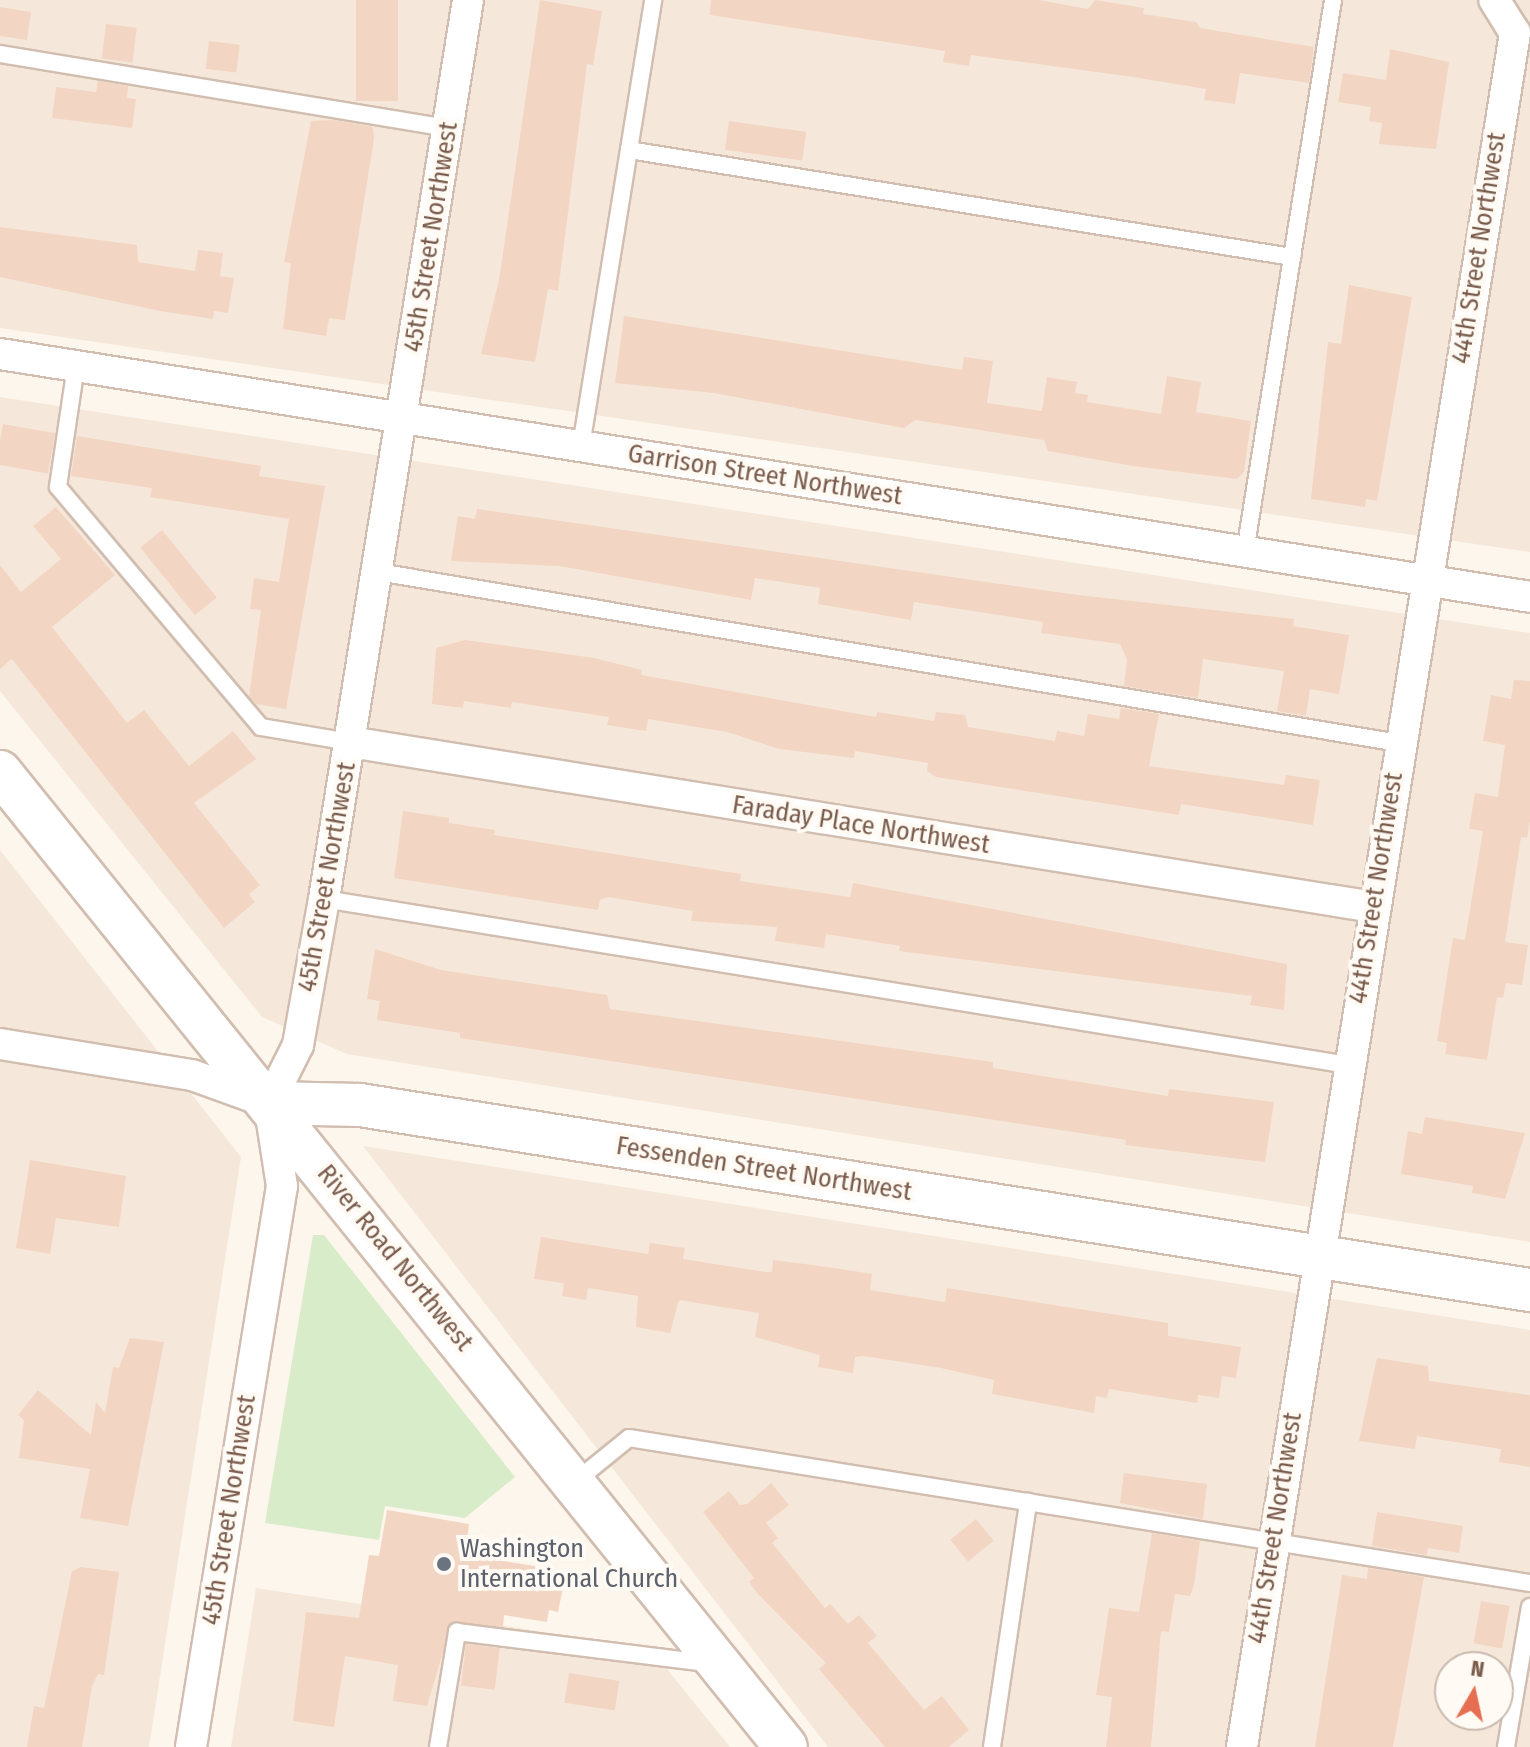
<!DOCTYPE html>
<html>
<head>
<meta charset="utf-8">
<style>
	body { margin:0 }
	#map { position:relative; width:1530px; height:1747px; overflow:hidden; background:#fdf6ec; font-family:"Fira Sans Condensed",sans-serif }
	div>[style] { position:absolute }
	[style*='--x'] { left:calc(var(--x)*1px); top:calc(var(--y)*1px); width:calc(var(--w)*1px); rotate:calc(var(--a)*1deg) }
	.residential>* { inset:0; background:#f5e8da }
	.green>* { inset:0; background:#d8ecc9 }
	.building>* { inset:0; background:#f3d5c3; transform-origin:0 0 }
	.roads { filter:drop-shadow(2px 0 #d1beb0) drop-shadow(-2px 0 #d1beb0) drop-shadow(0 2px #d1beb0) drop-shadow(0 -2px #d1beb0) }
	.lane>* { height:16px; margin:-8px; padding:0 8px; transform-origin:8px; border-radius:8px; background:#fff }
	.street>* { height:30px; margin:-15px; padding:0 15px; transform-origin:15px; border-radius:15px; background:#fff }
	.secondary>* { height:42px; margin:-21px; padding:0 21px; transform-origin:21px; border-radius:21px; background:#fff }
	.dots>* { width:22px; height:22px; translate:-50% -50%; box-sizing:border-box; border:4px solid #fffaf3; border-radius:50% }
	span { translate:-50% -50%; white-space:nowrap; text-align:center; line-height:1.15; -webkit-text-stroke:8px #fffaf3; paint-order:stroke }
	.street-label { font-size:26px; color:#7a5c4d }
	.worship-label { font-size:26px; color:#5b616d }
	.left { translate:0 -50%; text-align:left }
	.north { position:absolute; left:1434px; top:1651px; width:80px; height:80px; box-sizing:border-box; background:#fffaf3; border:2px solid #cabbb1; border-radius:50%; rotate:9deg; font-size:22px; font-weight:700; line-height:32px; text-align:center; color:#7a5c4d }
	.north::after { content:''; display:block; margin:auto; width:28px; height:36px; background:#e76f51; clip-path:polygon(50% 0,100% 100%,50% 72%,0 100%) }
</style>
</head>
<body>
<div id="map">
	<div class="residential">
		<div style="clip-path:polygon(0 0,1530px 0,1530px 552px,0 328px)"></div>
		<div style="clip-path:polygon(0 397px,1530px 633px,1530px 1242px,347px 1054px,262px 1017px,0 691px)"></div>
		<div style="clip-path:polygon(0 850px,241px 1157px,149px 1747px,0 1747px)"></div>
		<div style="clip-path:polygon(evenodd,363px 1146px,1530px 1330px,1530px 1747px,828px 1747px,363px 1146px,1450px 1667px,1498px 1667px,1498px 1715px,1450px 1715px,1450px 1667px)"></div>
		<div style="clip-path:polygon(256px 1588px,650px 1648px,730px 1747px,231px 1747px)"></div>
	</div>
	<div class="green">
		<div style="clip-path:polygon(313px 1235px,324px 1235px,515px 1477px,465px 1518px,385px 1506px,379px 1540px,265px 1523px)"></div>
	</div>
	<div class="building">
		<div style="left:356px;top:0;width:42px;height:101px"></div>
		<div style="clip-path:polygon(540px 0,602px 11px,593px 65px,587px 64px,558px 291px,548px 289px,535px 362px,481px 354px,499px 280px)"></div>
		<div style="clip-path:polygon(711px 0,1039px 0,1088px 9px,1095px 0,1144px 8px,1143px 14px,1196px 22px,1200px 28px,1314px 47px,1309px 83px,1240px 73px,1235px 104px,1204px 100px,1206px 89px,1133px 77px,971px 55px,969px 66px,943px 62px,945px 51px,710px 15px)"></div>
		<div style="clip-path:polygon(0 7px,31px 12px,27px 40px,0 36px)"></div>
		<div style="left:106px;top:24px;width:31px;height:35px;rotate:7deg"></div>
		<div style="left:209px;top:41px;width:31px;height:28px;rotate:7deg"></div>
		<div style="clip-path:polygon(1390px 49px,1449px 62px,1436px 149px,1379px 144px,1382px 123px,1369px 121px,1371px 107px,1338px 102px,1343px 73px,1386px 80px)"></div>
		<div style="clip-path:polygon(98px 81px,128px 86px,127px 98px,136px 99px,132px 128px,52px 118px,56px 87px,96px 92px)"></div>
		<div style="clip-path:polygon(334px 120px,373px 127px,374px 139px,345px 320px,329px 318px,326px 336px,283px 329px,291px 263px,284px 262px,311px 121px)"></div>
		<div style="left:729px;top:121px;width:78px;height:29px;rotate:8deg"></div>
		<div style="clip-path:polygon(0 227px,137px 245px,138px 262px,195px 271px,198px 250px,223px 253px,220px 276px,234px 278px,228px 313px,214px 311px,213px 319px,160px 311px,0 277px)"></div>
		<div style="clip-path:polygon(1349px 285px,1412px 297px,1377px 501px,1366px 499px,1365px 507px,1311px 499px,1328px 342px,1341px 344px)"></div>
		<div style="clip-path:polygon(624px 316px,962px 370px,964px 357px,993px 361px,987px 403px,1042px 411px,1047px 377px,1077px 382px,1075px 393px,1088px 395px,1087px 402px,1161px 414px,1167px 376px,1201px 382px,1196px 412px,1251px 421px,1244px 472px,1237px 479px,1133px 466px,1048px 451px,1044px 440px,915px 420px,904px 428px,714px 393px,615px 383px)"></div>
		<div style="left:3px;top:424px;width:53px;height:41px;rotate:10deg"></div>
		<div style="clip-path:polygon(77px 436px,261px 466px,259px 476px,325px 486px,286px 709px,256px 704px,249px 696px,261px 610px,250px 609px,254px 578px,279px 582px,289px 519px,150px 497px,152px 488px,71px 476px)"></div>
		<div style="clip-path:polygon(56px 507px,115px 575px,52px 627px,89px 674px,127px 723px,144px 710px,189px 766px,233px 731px,256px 759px,194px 803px,260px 885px,249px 894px,255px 902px,224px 928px,12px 659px,0 669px,0 565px,21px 592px,61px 559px,33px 526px)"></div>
		<div style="clip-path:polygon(477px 509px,1078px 595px,1294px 619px,1293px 626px,1349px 635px,1339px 694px,1310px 689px,1306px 716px,1277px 711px,1284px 671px,1203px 659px,1198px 698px,1124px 686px,1127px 659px,1120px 644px,1041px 633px,1043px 622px,914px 602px,911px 620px,818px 604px,820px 588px,755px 578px,751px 600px,559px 566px,451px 561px,458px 516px,475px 519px)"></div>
		<div style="left:162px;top:530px;width:87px;height:28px;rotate:51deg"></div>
		<div style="clip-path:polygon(465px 640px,594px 658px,642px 670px,641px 675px,876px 717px,877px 712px,934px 721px,936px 712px,965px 715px,968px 727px,1055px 741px,1057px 731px,1084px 736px,1088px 714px,1119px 719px,1121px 708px,1159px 714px,1149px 766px,1284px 785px,1286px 775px,1320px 780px,1313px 825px,1181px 804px,1179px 815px,936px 777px,927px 771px,928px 763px,855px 751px,854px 758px,779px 749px,727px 732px,648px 719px,646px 731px,607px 725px,609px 717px,512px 702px,511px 708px,464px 701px,463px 708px,432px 704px,436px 648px)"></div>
		<div style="clip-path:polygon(1514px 680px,1530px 681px,1530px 820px,1527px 838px,1521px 837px,1505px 942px,1528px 945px,1522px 985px,1506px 983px,1503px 998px,1497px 997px,1487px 1060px,1445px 1054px,1447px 1043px,1437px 1041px,1453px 938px,1465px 940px,1483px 831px,1469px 829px,1475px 793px,1498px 797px,1505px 745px,1483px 741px,1491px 695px,1511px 699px)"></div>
		<div style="clip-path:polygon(403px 811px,449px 818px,449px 823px,495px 830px,494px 835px,741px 874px,740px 881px,850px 897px,853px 883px,1287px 964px,1284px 1010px,1250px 1005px,1252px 996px,899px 951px,900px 946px,826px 934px,824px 948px,775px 941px,777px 927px,691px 921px,693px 911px,608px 897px,600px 900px,598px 910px,394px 878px)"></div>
		<div style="clip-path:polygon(375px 949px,441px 970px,607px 995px,610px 1009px,993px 1062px,993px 1068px,1168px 1096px,1169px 1089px,1274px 1102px,1265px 1162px,1125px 1145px,1126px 1140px,460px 1038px,460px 1033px,377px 1020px,380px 1001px,367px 999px)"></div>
		<div style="clip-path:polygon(1425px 1117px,1525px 1133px,1505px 1199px,1472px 1193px,1473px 1186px,1401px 1174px,1408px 1131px,1422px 1134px)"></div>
		<div style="clip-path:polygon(30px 1160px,126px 1176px,119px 1227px,56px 1218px,50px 1254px,16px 1248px)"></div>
		<div style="clip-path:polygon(541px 1237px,648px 1254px,650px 1243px,685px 1248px,683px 1259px,765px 1272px,772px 1272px,773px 1260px,828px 1267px,872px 1274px,870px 1290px,945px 1302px,947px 1288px,1168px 1323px,1168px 1336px,1241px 1347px,1236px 1378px,1222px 1376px,1219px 1398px,1198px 1395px,1197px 1403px,1109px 1389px,1107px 1398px,1096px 1396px,1094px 1413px,992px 1394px,994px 1380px,941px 1368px,863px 1356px,855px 1357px,853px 1373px,818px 1367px,820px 1355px,755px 1337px,759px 1313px,679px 1300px,670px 1333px,636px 1327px,638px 1296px,588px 1288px,586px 1300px,562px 1296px,564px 1283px,534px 1279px)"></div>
		<div style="clip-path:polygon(130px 1338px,164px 1342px,128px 1526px,80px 1518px,90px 1469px,19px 1458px,24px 1420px,18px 1415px,38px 1390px,91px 1435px,96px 1402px,105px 1413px,113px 1367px,119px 1368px)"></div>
		<div style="clip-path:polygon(1377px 1358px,1428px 1366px,1429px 1381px,1530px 1395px,1530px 1467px,1499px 1462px,1501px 1449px,1417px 1436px,1415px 1449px,1359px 1441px)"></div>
		<div style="clip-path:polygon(1124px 1473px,1207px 1484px,1203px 1519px,1120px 1503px)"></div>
		<div style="clip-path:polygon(771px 1483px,789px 1505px,766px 1523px,778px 1538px,772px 1543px,825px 1608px,830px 1604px,848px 1624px,859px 1615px,877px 1636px,868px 1643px,924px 1710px,942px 1696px,969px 1730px,949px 1747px,885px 1747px,819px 1669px,826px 1663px,758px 1594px,749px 1582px,754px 1578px,703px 1512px,729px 1491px,740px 1505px,747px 1504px)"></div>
		<div style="clip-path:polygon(387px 1510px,469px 1524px,467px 1541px,488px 1545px,485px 1558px,553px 1569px,551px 1580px,564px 1582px,558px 1612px,549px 1610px,547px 1622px,504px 1615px,503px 1627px,452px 1622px,427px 1706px,393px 1701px,398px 1665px,345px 1656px,334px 1727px,293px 1721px,306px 1612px,359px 1618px,369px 1555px,379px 1556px)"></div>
		<div style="clip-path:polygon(1377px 1512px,1463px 1526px,1459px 1553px,1428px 1548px,1427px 1555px,1372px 1546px)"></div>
		<div style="left:976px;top:1519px;width:28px;height:33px;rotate:51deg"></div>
		<div style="clip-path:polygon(1152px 1533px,1200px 1541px,1194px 1585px,1190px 1596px,1175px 1594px,1169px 1632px,1161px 1631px,1151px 1747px,1106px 1747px,1112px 1697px,1096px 1695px,1109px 1608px,1139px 1612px)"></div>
		<div style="clip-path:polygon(81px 1567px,119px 1572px,104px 1675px,98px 1674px,92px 1686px,82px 1747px,27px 1747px,34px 1706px,44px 1708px,72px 1571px)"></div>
		<div style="clip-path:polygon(1368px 1568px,1424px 1577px,1393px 1747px,1315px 1747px,1342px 1575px,1367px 1579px)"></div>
		<div style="left:1481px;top:1601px;width:29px;height:43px;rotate:10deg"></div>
		<div style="left:466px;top:1644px;width:34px;height:42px;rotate:7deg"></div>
		<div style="left:569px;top:1673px;width:51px;height:30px;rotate:9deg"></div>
	</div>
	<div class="roads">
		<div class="lane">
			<div style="--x:0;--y:54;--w:454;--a:9.4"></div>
			<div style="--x:629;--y:150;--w:672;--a:9.17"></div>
			<div style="--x:76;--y:366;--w:122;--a:98.5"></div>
			<div style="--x:58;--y:487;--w:314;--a:49.8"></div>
			<div style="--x:261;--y:727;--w:90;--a:9.6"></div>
			<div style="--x:581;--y:446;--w:452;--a:-80.8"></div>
			<div style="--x:1245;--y:552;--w:559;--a:-80.94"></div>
			<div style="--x:378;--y:572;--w:1035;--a:9.51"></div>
			<div style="--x:324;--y:899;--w:1037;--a:9.21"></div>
			<div style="--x:576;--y:1481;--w:68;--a:-39.1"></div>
			<div style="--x:629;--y:1438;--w:913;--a:9.14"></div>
			<div style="--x:438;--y:1747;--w:117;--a:-80.6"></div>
			<div style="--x:457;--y:1632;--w:258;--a:7.1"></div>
			<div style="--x:992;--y:1747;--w:248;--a:-81.6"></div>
			<div style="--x:1506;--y:1747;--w:142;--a:-80.3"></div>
		</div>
		<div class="street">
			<div style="--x:0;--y:354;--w:1549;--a:9.02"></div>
			<div style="--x:350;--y:742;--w:1036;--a:9.16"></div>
			<div style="--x:0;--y:1044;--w:194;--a:9.2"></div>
			<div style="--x:192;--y:1075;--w:80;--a:19.8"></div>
			<div style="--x:191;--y:1747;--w:568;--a:-80.79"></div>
			<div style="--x:282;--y:1186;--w:84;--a:-98.9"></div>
			<div style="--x:269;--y:1103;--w:65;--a:-63.4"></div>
			<div style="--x:298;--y:1045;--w:148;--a:-79.9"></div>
			<div style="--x:324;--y:899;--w:910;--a:-80.9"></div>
			<div style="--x:1242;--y:1747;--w:1736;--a:-80.95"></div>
			<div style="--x:1515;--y:33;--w:39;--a:-122"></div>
		</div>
		<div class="secondary">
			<div style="--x:0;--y:772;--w:1252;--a:51.13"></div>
			<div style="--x:269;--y:1103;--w:91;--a:1.3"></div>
			<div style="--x:360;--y:1105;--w:1185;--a:8.99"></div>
		</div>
	</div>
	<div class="dots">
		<div style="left:444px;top:1564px;background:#6b7280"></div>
	</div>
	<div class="street-label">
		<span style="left:431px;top:237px;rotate:-81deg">45th Street Northwest</span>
		<span style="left:1479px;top:248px;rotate:-81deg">44th Street Northwest</span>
		<span style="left:765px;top:475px;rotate:9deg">Garrison Street Northwest</span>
		<span style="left:861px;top:825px;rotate:9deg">Faraday Place Northwest</span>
		<span style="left:327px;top:877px;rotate:-80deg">45th Street Northwest</span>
		<span style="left:1376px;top:888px;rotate:-81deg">44th Street Northwest</span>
		<span style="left:764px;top:1169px;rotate:9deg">Fessenden Street Northwest</span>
		<span style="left:395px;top:1258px;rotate:51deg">River Road Northwest</span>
		<span style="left:229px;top:1510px;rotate:-81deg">45th Street Northwest</span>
		<span style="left:1275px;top:1528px;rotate:-81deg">44th Street Northwest</span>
	</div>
	<div class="worship-label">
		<span class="left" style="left:460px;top:1564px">Washington<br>International Church</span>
	</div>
	<div class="north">N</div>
</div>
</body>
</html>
